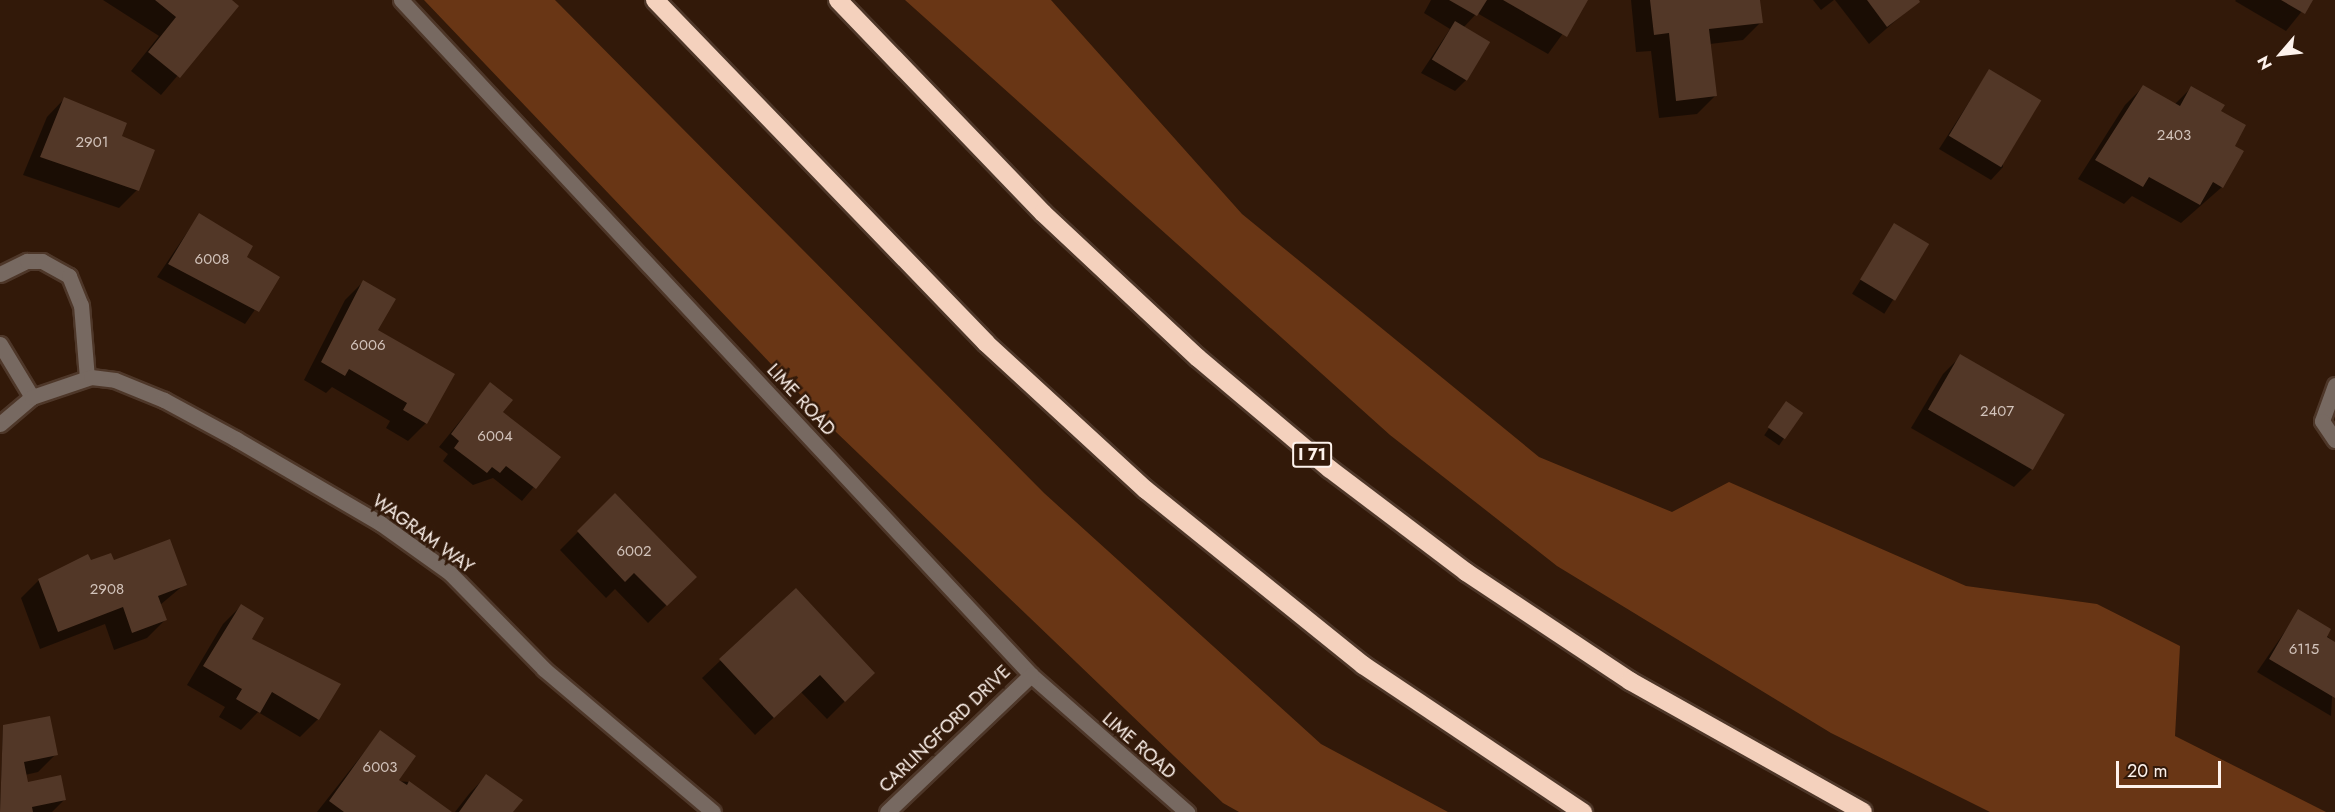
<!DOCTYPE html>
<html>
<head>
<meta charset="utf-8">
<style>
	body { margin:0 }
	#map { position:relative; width:2335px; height:812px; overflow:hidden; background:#321909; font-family:Jost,sans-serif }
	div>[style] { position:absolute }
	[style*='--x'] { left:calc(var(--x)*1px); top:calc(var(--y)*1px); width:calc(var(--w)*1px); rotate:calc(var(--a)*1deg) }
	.forest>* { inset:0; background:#693615 }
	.shadow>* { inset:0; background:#0007; transform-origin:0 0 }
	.building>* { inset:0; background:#523727; transform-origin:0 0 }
	.roads { filter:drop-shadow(2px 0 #4e3729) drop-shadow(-2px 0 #4e3729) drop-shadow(0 2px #4e3729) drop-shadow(0 -2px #4e3729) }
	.minor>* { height:15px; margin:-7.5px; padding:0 7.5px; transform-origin:7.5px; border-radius:7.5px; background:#776961 }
	.highway>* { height:18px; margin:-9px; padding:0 9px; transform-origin:9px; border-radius:9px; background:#f4d1bd }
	span { translate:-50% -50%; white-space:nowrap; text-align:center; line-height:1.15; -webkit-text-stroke:5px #321909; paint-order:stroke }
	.number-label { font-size:15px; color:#d2c3bb }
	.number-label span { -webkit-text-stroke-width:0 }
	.shield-label span { padding:2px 4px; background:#321909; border:2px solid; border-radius:4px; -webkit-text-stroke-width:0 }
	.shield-label { font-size:16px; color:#fdf2ec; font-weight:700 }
	.street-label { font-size:18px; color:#fdf2ec }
	.north { position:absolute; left:2251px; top:24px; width:60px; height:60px; -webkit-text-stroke:4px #321909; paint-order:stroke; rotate:242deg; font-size:16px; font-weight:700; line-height:24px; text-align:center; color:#fdf2ec }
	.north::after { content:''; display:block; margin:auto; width:21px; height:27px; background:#fdf2ec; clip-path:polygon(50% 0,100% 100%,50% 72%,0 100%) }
	.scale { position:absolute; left:2116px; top:761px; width:105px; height:27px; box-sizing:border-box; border:3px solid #fdf2ec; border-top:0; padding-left:8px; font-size:18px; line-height:21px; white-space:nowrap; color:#fdf2ec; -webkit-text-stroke:4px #321909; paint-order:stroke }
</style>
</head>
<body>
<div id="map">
	<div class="forest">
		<div style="clip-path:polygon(424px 0,555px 0,1044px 493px,1321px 744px,1448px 812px,1239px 812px,1223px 803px,836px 432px)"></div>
		<div style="clip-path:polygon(905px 0,1051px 0,1242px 214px,1539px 457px,1672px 512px,1729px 482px,1966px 586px,2097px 604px,2180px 646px,2175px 736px,2326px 812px,1990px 812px,1831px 733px,1557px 566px,1390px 435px)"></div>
	</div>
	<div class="shadow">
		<div style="clip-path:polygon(103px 0,229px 0,237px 6px,161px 95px,131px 71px,159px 36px)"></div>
		<div style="clip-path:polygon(1431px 0,1587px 0,1548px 54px,1477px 13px,1463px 28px,1467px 79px,1455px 91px,1421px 73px,1450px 29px,1424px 13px)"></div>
		<div style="clip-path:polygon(1631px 0,1758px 0,1761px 22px,1743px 40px,1710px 44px,1715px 96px,1697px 114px,1659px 118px,1651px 51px,1636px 52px)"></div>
		<div style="clip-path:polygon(1813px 0,1834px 0,1821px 10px)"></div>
		<div style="clip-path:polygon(1835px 0,1917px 0,1918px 1px,1869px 44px)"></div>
		<div style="clip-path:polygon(2311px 0,2286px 31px,2235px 1px,2236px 0)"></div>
		<div style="clip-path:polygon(1989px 71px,2003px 167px,1991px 180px,1939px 149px)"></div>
		<div style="clip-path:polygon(2143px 87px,2175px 104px,2191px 88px,2219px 112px,2222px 187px,2181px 223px,2132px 196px,2124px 204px,2078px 179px,2125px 105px)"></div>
		<div style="clip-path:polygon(64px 99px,120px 137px,137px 190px,119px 208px,23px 175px,47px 117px)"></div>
		<div style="clip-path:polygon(199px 215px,245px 257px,278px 277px,245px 324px,157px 277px)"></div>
		<div style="left:1895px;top:225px;width:38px;height:81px;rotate:32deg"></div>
		<div style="clip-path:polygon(363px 282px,376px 330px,426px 423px,408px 441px,386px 428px,390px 421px,332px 387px,326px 393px,304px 380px,345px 300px)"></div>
		<div style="clip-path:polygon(1961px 356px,2063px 416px,2032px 469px,2014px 487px,1911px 428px,1943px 374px)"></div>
		<div style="clip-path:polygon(490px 384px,501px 413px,559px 457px,522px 501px,493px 478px,473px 485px,443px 461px,448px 454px,439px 447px)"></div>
		<div style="left:1786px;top:403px;width:18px;height:39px;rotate:34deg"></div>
		<div style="clip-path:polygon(615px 495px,695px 577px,648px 623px,615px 589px,606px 598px,560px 550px)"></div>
		<div style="clip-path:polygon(113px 562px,185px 584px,160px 605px,165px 620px,147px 638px,114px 650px,105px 624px,40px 649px,21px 598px,39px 580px)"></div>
		<div style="clip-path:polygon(795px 590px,855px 691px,827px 719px,801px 692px,755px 735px,702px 678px)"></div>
		<div style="clip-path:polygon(241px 606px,249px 639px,318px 719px,300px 737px,258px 712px,241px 730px,219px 717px,225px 707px,187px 685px,223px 624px)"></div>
		<div style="clip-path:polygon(2299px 611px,2335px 643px,2331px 716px,2257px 672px)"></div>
		<div style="clip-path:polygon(3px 726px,56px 754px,38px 772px,25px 775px,27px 783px,65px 799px,52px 812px,0 812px)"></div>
		<div style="clip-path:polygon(380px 732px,397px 781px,409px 782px,450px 812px,317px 812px)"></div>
		<div style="clip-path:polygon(486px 776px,512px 812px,455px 812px,469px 794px)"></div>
	</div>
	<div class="building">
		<div style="clip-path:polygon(155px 0,232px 0,239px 6px,180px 78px,148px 52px,176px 17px)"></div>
		<div style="clip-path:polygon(1449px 0,1487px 0,1477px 16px)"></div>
		<div style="clip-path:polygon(1503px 0,1588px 0,1567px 37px)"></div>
		<div style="clip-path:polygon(1650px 0,1760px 0,1763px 23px,1709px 29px,1717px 96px,1676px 101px,1669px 33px,1654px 35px)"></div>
		<div style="clip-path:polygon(1867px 0,1919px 0,1920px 2px,1887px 27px)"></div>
		<div style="clip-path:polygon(2281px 0,2313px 0,2305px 14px)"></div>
		<div style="left:1455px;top:21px;width:41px;height:45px;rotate:31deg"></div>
		<div style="left:1989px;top:69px;width:61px;height:78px;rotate:31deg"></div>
		<div style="clip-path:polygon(2143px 85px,2180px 106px,2191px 86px,2225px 105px,2221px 111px,2246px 125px,2235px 146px,2244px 151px,2223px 188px,2213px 182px,2200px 205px,2149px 177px,2143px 187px,2095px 160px)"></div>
		<div style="clip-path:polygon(64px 97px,127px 123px,122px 136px,155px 150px,139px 191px,40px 157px)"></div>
		<div style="clip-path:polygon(199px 213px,253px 246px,247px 257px,280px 277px,259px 312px,168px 264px)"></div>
		<div style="left:1894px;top:223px;width:41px;height:66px;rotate:31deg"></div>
		<div style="clip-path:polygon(363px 280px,396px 299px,378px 330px,455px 374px,427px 424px,403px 410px,407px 403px,349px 369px,345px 376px,321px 362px)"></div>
		<div style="left:1960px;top:354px;width:121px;height:64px;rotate:30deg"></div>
		<div style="clip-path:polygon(490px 382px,513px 400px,503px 412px,561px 457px,536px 489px,506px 466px,500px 473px,492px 467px,487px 473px,454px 448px,459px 441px,451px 434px)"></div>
		<div style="left:1786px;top:401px;width:21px;height:32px;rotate:35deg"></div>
		<div style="clip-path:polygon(615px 493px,697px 577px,667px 606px,634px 573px,625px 582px,577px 531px)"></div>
		<div style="clip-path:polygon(170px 539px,187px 585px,158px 596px,167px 620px,132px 633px,123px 607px,58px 632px,38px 579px,88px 554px,91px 560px,111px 553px,114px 560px)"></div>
		<div style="clip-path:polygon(796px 588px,875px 673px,845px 702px,820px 675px,774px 718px,719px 659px)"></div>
		<div style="clip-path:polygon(241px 604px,264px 618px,252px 639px,341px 684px,319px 720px,272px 692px,260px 713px,236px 699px,242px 689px,203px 666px)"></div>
		<div style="clip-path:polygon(2298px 609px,2331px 629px,2327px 637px,2335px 642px,2335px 698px,2269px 659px)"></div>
		<div style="clip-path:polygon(50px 716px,58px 755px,24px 762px,28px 782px,61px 775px,66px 800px,32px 807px,33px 812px,0 812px,3px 725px)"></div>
		<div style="clip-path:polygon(380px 730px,416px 756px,399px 780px,407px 785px,409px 781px,452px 812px,344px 812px,329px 801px)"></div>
		<div style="clip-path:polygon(486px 774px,523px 800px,513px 812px,459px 812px)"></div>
	</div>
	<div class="roads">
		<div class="minor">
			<div style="--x:401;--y:0;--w:923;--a:46.97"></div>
			<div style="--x:1031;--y:675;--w:208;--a:41.3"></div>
			<div style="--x:0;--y:274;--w:30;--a:-26"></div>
			<div style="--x:27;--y:261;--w:15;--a:0"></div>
			<div style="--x:42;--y:261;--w:31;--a:29"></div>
			<div style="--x:69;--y:276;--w:31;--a:68"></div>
			<div style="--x:81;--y:305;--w:73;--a:85.3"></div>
			<div style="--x:0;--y:344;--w:62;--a:58.9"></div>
			<div style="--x:2335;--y:385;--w:38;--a:110"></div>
			<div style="--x:2322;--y:421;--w:23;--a:56"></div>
			<div style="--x:0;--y:424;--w:42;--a:-40.2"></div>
			<div style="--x:32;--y:397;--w:62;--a:-18.7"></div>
			<div style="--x:91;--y:377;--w:24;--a:7"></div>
			<div style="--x:115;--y:380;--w:53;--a:22.2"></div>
			<div style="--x:164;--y:400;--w:82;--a:28.4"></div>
			<div style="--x:236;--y:439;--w:167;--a:30.3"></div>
			<div style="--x:380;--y:523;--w:86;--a:35.5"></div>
			<div style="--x:450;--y:573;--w:134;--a:45.6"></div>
			<div style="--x:544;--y:669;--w:221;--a:40.2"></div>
			<div style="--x:887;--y:812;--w:199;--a:-43.6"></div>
		</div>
		<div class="highway">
			<div style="--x:655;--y:0;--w:477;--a:46"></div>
			<div style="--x:986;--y:343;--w:217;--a:42.6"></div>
			<div style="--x:1146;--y:490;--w:279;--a:38.9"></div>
			<div style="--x:1363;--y:665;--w:265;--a:33.8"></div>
			<div style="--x:838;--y:0;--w:296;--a:46.1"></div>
			<div style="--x:1043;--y:213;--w:212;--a:43.1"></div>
			<div style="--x:1198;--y:358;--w:172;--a:40.1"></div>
			<div style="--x:1330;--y:469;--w:171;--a:37.1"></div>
			<div style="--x:1466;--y:572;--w:197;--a:33.6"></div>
			<div style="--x:1630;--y:681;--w:267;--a:29.3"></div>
		</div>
	</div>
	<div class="number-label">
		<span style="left:2174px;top:136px">2403</span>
		<span style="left:92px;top:143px">2901</span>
		<span style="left:212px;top:260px">6008</span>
		<span style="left:368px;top:346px">6006</span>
		<span style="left:1997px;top:412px">2407</span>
		<span style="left:495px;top:437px">6004</span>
		<span style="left:634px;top:552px">6002</span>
		<span style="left:107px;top:590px">2908</span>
		<span style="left:2304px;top:650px">6115</span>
		<span style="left:380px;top:768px">6003</span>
	</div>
	<div class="shield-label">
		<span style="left:1312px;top:455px">I 71</span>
	</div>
	<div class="street-label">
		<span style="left:801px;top:400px;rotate:47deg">LIME ROAD</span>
		<span style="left:423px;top:534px;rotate:36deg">WAGRAM WAY</span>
		<span style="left:945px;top:729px;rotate:-44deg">CARLINGFORD DRIVE</span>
		<span style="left:1139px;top:746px;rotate:41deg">LIME ROAD</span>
	</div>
	<div class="north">N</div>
	<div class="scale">20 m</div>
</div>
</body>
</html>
